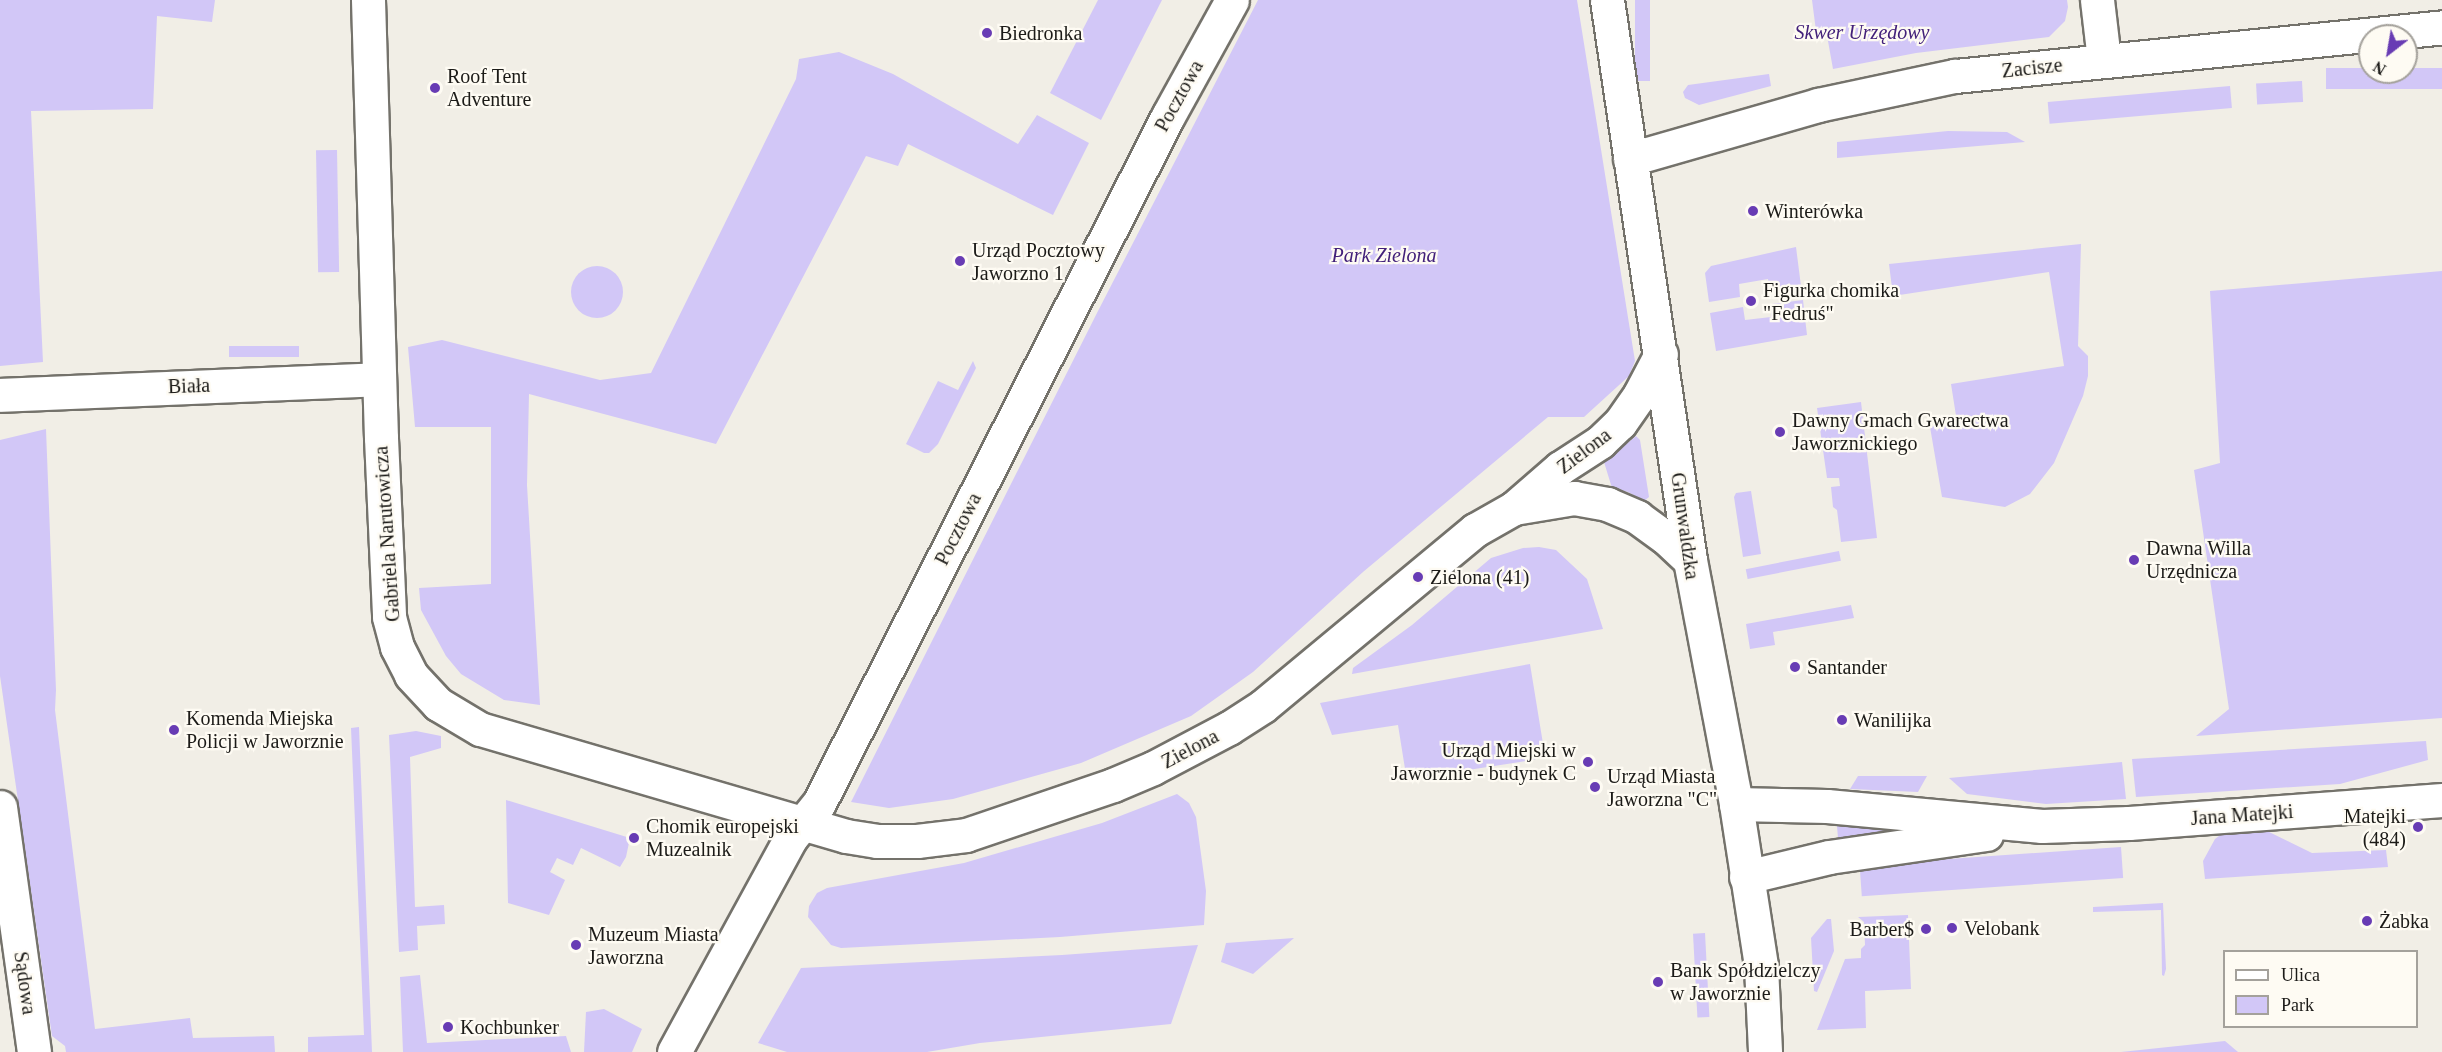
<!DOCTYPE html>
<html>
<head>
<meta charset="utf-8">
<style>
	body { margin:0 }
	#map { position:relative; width:2442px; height:1052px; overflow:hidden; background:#f1eee6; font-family:"Times New Roman",serif }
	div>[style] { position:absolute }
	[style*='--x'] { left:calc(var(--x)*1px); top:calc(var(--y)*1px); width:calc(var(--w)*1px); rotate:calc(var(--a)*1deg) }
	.green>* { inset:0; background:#d2c7f7; transform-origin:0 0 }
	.round { border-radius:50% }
	.roads { filter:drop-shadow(2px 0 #74726b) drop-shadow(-2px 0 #74726b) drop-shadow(0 2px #74726b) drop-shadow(0 -2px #74726b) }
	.minor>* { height:33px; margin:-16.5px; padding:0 16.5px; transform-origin:16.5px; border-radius:16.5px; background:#fff }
	.dots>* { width:16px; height:16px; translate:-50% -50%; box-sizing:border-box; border:3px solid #fefbf3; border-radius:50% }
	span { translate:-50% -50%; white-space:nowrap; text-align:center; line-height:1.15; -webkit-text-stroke:4.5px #fefbf3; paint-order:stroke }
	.park-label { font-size:20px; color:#42207a; font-style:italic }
	.poi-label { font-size:20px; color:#1c1b18 }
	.left { translate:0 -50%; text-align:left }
	.right { translate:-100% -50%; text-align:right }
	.street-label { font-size:20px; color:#1c1b18 }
	.legend { position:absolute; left:2223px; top:950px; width:195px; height:78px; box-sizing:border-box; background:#fefbf3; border:2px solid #a4a19b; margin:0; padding:8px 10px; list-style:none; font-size:18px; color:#1c1b18 }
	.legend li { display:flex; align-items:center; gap:12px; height:30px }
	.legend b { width:30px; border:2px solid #a4a19b }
	.north { position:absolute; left:2358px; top:24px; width:60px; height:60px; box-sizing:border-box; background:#fefbf3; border:2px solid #a4a19b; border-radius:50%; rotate:211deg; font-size:16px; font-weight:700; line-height:24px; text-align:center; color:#1c1b18 }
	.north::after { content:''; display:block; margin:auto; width:21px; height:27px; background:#683cb4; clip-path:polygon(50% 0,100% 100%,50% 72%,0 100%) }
</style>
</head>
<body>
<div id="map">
	<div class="green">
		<div style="clip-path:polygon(0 0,215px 0,212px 22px,157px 16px,153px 109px,31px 111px,43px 362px,0 366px)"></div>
		<div style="clip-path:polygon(1098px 0,1162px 0,1101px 120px,1050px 93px)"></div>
		<div style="clip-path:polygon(1258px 0,1577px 0,1635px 361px,1629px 376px,1584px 417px,1548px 417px,1363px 572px,1253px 672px,1191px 716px,1081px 763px,953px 799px,889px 808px,851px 802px,1098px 311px)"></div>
		<div style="left:1635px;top:0;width:15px;height:81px"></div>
		<div style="clip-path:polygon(1812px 0,2067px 0,2068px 7px,2065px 21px,2049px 37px,1916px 53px,1833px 69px,1826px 30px,1816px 31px)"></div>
		<div style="clip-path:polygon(839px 52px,893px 74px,1018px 144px,1037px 115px,1089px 143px,1053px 215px,908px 144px,898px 166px,866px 156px,716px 444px,529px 394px,527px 485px,540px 705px,504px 700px,461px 674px,446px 656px,421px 610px,419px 588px,491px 584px,491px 427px,415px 427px,408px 347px,442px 340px,600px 380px,651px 373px,796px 79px,799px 59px)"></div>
		<div style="left:2442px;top:68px;width:21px;height:116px;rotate:90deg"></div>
		<div style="clip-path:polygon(1769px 74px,1771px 86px,1699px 105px,1685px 98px,1683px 92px,1688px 85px)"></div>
		<div style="left:2302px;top:81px;width:21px;height:46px;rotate:87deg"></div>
		<div style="left:2230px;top:86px;width:22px;height:183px;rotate:85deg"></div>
		<div style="clip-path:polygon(1948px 131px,2007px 132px,2025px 142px,1837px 158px,1837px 142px)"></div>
		<div style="left:337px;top:150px;width:122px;height:21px;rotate:89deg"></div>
		<div style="clip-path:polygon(2081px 244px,2078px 346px,2088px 356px,2088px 376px,2083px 396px,2054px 463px,2030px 494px,2005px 507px,1942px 497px,1930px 427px,1957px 422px,1951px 384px,2064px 366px,2049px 272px,1893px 296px,1889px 264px)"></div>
		<div style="clip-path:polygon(1796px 247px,1801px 286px,1769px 291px,1768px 279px,1739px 284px,1740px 297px,1709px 302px,1705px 273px,1711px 266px)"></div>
		<div class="round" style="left:571px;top:266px;width:52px;height:52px"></div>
		<div style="clip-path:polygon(2442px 271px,2442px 718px,2196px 736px,2229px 709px,2194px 470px,2220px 463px,2210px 291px)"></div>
		<div style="clip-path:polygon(1803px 300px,1807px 335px,1716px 351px,1710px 313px,1743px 307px,1745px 320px,1771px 317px,1771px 304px)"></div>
		<div style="left:299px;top:346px;width:11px;height:70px;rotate:90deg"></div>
		<div style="clip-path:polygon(973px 361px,976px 368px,938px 444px,929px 453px,924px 453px,906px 444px,938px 381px,958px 390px)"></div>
		<div style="clip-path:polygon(1861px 402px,1877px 538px,1841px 542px,1837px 510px,1833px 507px,1831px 487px,1840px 486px,1839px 478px,1827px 478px,1817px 408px)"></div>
		<div style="clip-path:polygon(46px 429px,56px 690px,55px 710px,95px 1029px,190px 1018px,193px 1038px,274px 1036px,275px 1052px,66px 1052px,65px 1046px,52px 1036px,0 676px,0 440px)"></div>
		<div style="clip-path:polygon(1636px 436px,1640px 440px,1649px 497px,1644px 501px,1628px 492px,1612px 488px,1604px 462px)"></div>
		<div style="clip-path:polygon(1751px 491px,1761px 554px,1743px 557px,1734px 497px,1736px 493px)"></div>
		<div style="clip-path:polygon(1539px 547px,1556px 550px,1587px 579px,1603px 629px,1352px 674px,1353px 668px,1412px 625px,1491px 558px,1523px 548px)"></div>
		<div style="left:1839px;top:551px;width:10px;height:95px;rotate:79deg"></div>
		<div style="clip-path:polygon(1851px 605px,1854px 618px,1773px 632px,1775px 645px,1750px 649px,1746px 624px)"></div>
		<div style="clip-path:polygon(1530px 664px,1545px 756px,1533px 760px,1416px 778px,1406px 775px,1398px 725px,1332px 735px,1320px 703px)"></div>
		<div style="clip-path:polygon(359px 727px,372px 1052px,308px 1052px,308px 1037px,364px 1035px,351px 728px)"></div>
		<div style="clip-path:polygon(416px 731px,441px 736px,441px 748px,410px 757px,415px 907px,444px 905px,445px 924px,417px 926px,418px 950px,399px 952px,389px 735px)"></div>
		<div style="clip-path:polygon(2426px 741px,2428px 760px,2340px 784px,2136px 797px,2132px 759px)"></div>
		<div style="clip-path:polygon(2122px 762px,2126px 799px,2046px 804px,1967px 794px,1949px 778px)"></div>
		<div style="clip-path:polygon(1858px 776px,1927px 776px,1918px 792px,1850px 789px)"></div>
		<div style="clip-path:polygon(1177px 794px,1189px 803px,1196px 817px,1206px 891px,1204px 925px,1060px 937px,841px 948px,831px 945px,808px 917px,809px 906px,817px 893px,827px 888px,964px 863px,1102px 823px)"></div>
		<div style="clip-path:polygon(506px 800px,630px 838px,626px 857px,620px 867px,581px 848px,573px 865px,557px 858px,550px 872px,565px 880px,549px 915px,508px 903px)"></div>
		<div style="clip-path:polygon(1837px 826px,1899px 829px,1899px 832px,1838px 838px)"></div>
		<div style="clip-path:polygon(2265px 830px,2312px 853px,2386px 850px,2388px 867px,2205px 879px,2203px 861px,2215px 839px,2223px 833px)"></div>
		<div style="left:2121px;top:847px;width:31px;height:262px;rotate:86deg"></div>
		<div style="clip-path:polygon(2163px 903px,2166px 969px,2164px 976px,2162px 975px,2161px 910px,2093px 912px,2093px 907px)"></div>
		<div style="clip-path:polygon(1908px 915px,1911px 989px,1865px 991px,1866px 1028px,1817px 1030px,1845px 959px,1861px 958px,1861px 949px,1865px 945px,1864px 922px,1858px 917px)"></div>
		<div style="clip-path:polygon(1827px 919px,1831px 919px,1834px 951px,1817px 992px,1814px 991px,1811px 938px)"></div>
		<div style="left:1705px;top:933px;width:84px;height:12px;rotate:87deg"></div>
		<div style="clip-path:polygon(1294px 938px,1253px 974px,1221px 962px,1226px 943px)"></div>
		<div style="clip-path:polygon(1198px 945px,1171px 1024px,980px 1043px,927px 1052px,787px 1052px,758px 1043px,801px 968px,1062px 955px)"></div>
		<div style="clip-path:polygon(420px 975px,427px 1043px,566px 1036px,571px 1052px,403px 1052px,400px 977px)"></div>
		<div style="clip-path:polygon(604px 1009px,642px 1029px,632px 1052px,584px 1052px,586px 1012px)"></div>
		<div style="clip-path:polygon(2225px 1041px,2238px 1052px,2121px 1052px)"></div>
	</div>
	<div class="roads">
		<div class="minor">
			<div style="--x:368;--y:0;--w:438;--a:88.3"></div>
			<div style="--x:381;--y:438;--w:179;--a:87.4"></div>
			<div style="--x:389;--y:617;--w:31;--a:75"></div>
			<div style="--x:397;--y:647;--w:31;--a:63"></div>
			<div style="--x:411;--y:675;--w:40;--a:47"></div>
			<div style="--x:438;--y:704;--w:49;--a:30.8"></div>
			<div style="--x:480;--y:729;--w:381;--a:16.3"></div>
			<div style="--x:846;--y:836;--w:31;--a:9"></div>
			<div style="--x:877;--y:841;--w:40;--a:0"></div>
			<div style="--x:917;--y:841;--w:49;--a:-7"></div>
			<div style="--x:966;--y:835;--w:155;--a:-18.8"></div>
			<div style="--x:1113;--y:785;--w:43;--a:-23"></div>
			<div style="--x:1153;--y:768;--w:86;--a:-27.8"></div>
			<div style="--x:1229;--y:728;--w:40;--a:-32.9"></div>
			<div style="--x:1263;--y:706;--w:276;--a:-39.7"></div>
			<div style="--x:1475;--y:530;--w:45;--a:-29.4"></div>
			<div style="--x:1514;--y:508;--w:61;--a:-41"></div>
			<div style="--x:1560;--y:468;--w:48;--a:-33"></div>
			<div style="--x:1600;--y:442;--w:28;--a:-44"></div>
			<div style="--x:1620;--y:423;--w:35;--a:-55"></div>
			<div style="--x:1640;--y:394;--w:45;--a:-62.3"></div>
			<div style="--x:1607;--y:0;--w:566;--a:81.57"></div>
			<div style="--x:1690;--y:560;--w:248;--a:79.3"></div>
			<div style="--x:1736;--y:804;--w:164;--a:81.2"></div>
			<div style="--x:1761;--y:966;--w:86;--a:87.3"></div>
			<div style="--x:2097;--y:0;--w:60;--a:83.3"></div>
			<div style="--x:1630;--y:159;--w:196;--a:-16"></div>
			<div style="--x:1818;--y:105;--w:140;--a:-12"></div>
			<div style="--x:1955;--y:76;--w:489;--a:-5.7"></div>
			<div style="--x:0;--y:395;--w:379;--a:-2.4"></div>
			<div style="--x:1514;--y:508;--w:61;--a:-9.5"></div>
			<div style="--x:1574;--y:498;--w:34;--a:10"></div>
			<div style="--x:1607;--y:504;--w:33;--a:23"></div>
			<div style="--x:1637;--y:517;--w:34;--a:36"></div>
			<div style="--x:1665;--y:537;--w:34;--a:43"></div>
			<div style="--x:1736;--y:804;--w:91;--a:1.3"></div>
			<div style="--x:1827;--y:806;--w:216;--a:5.3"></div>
			<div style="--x:2042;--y:826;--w:87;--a:-2"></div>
			<div style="--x:2129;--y:823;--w:314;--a:-4.2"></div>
			<div style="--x:0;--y:807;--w:247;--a:82.1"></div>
			<div style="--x:1746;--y:877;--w:85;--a:-13.5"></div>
			<div style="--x:1829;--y:857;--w:159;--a:-8.3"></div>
			<div style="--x:674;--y:1052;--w:243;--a:-61.4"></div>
			<div style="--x:790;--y:839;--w:46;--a:-51.1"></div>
			<div style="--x:819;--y:803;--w:771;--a:-63.07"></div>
			<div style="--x:1168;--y:116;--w:132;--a:-61.1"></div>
		</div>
	</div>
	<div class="dots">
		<div style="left:987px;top:33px;background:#683cb4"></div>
		<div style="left:435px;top:88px;background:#683cb4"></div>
		<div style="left:1753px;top:211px;background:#683cb4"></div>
		<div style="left:960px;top:261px;background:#683cb4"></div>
		<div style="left:1751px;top:301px;background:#683cb4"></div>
		<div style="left:1780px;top:432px;background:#683cb4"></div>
		<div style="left:2134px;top:560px;background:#683cb4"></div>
		<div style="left:1418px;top:577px;background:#683cb4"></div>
		<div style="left:1795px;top:667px;background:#683cb4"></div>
		<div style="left:1842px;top:720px;background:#683cb4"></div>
		<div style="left:174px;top:730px;background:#683cb4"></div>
		<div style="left:1588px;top:762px;background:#683cb4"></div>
		<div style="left:1595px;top:787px;background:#683cb4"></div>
		<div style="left:2418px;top:827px;background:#683cb4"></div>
		<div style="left:634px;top:838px;background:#683cb4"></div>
		<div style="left:2367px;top:921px;background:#683cb4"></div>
		<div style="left:1952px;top:928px;background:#683cb4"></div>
		<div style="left:1926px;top:929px;background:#683cb4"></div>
		<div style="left:576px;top:945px;background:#683cb4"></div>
		<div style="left:1658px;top:982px;background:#683cb4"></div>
		<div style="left:448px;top:1027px;background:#683cb4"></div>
	</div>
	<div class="park-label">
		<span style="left:1862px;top:32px">Skwer Urzędowy</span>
		<span style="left:1384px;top:255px">Park Zielona</span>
	</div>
	<div class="poi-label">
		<span class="left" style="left:999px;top:33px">Biedronka</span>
		<span class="left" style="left:447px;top:88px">Roof Tent<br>Adventure</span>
		<span class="left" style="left:1765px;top:211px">Winterówka</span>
		<span class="left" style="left:972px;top:262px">Urząd Pocztowy<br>Jaworzno 1</span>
		<span class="left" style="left:1763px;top:302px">Figurka chomika<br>"Fedruś"</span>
		<span class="left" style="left:1792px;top:432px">Dawny Gmach Gwarectwa<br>Jaworznickiego</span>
		<span class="left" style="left:2146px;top:560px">Dawna Willa<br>Urzędnicza</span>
		<span class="left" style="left:1430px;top:577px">Zielona (41)</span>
		<span class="left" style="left:1807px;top:667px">Santander</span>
		<span class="left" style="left:186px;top:730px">Komenda Miejska<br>Policji w Jaworznie</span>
		<span class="left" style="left:1854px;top:720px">Wanilijka</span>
		<span class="right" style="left:1576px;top:762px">Urząd Miejski w<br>Jaworznie - budynek C</span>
		<span class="left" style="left:1607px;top:788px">Urząd Miasta<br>Jaworzna "C"</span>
		<span class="right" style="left:2406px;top:828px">Matejki<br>(484)</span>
		<span class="left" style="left:646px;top:838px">Chomik europejski<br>Muzealnik</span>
		<span class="left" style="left:2379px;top:921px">Żabka</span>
		<span class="left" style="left:1964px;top:928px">Velobank</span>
		<span class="right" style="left:1914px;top:929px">Barber$</span>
		<span class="left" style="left:588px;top:946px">Muzeum Miasta<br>Jaworzna</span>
		<span class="left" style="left:1670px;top:982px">Bank Spółdzielczy<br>w Jaworznie</span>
		<span class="left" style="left:460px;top:1027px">Kochbunker</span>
	</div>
	<div class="street-label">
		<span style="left:2032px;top:68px;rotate:-6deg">Zacisze</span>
		<span style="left:1179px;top:96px;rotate:-61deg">Pocztowa</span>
		<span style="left:189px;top:386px;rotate:-2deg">Biała</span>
		<span style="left:1584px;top:451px;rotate:-37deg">Zielona</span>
		<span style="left:1685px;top:526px;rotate:82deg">Grunwaldzka</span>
		<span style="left:958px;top:529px;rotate:-63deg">Pocztowa</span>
		<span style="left:387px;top:534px;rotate:-94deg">Gabriela Narutowicza</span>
		<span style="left:1190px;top:749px;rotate:-28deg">Zielona</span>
		<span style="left:2242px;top:815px;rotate:-4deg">Jana Matejki</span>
		<span style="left:25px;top:983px;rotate:82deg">Sądowa</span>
	</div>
	<ul class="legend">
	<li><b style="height:8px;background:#fff"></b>Ulica</li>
	<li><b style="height:16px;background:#d2c7f7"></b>Park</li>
	</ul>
	<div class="north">N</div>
</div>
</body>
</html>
